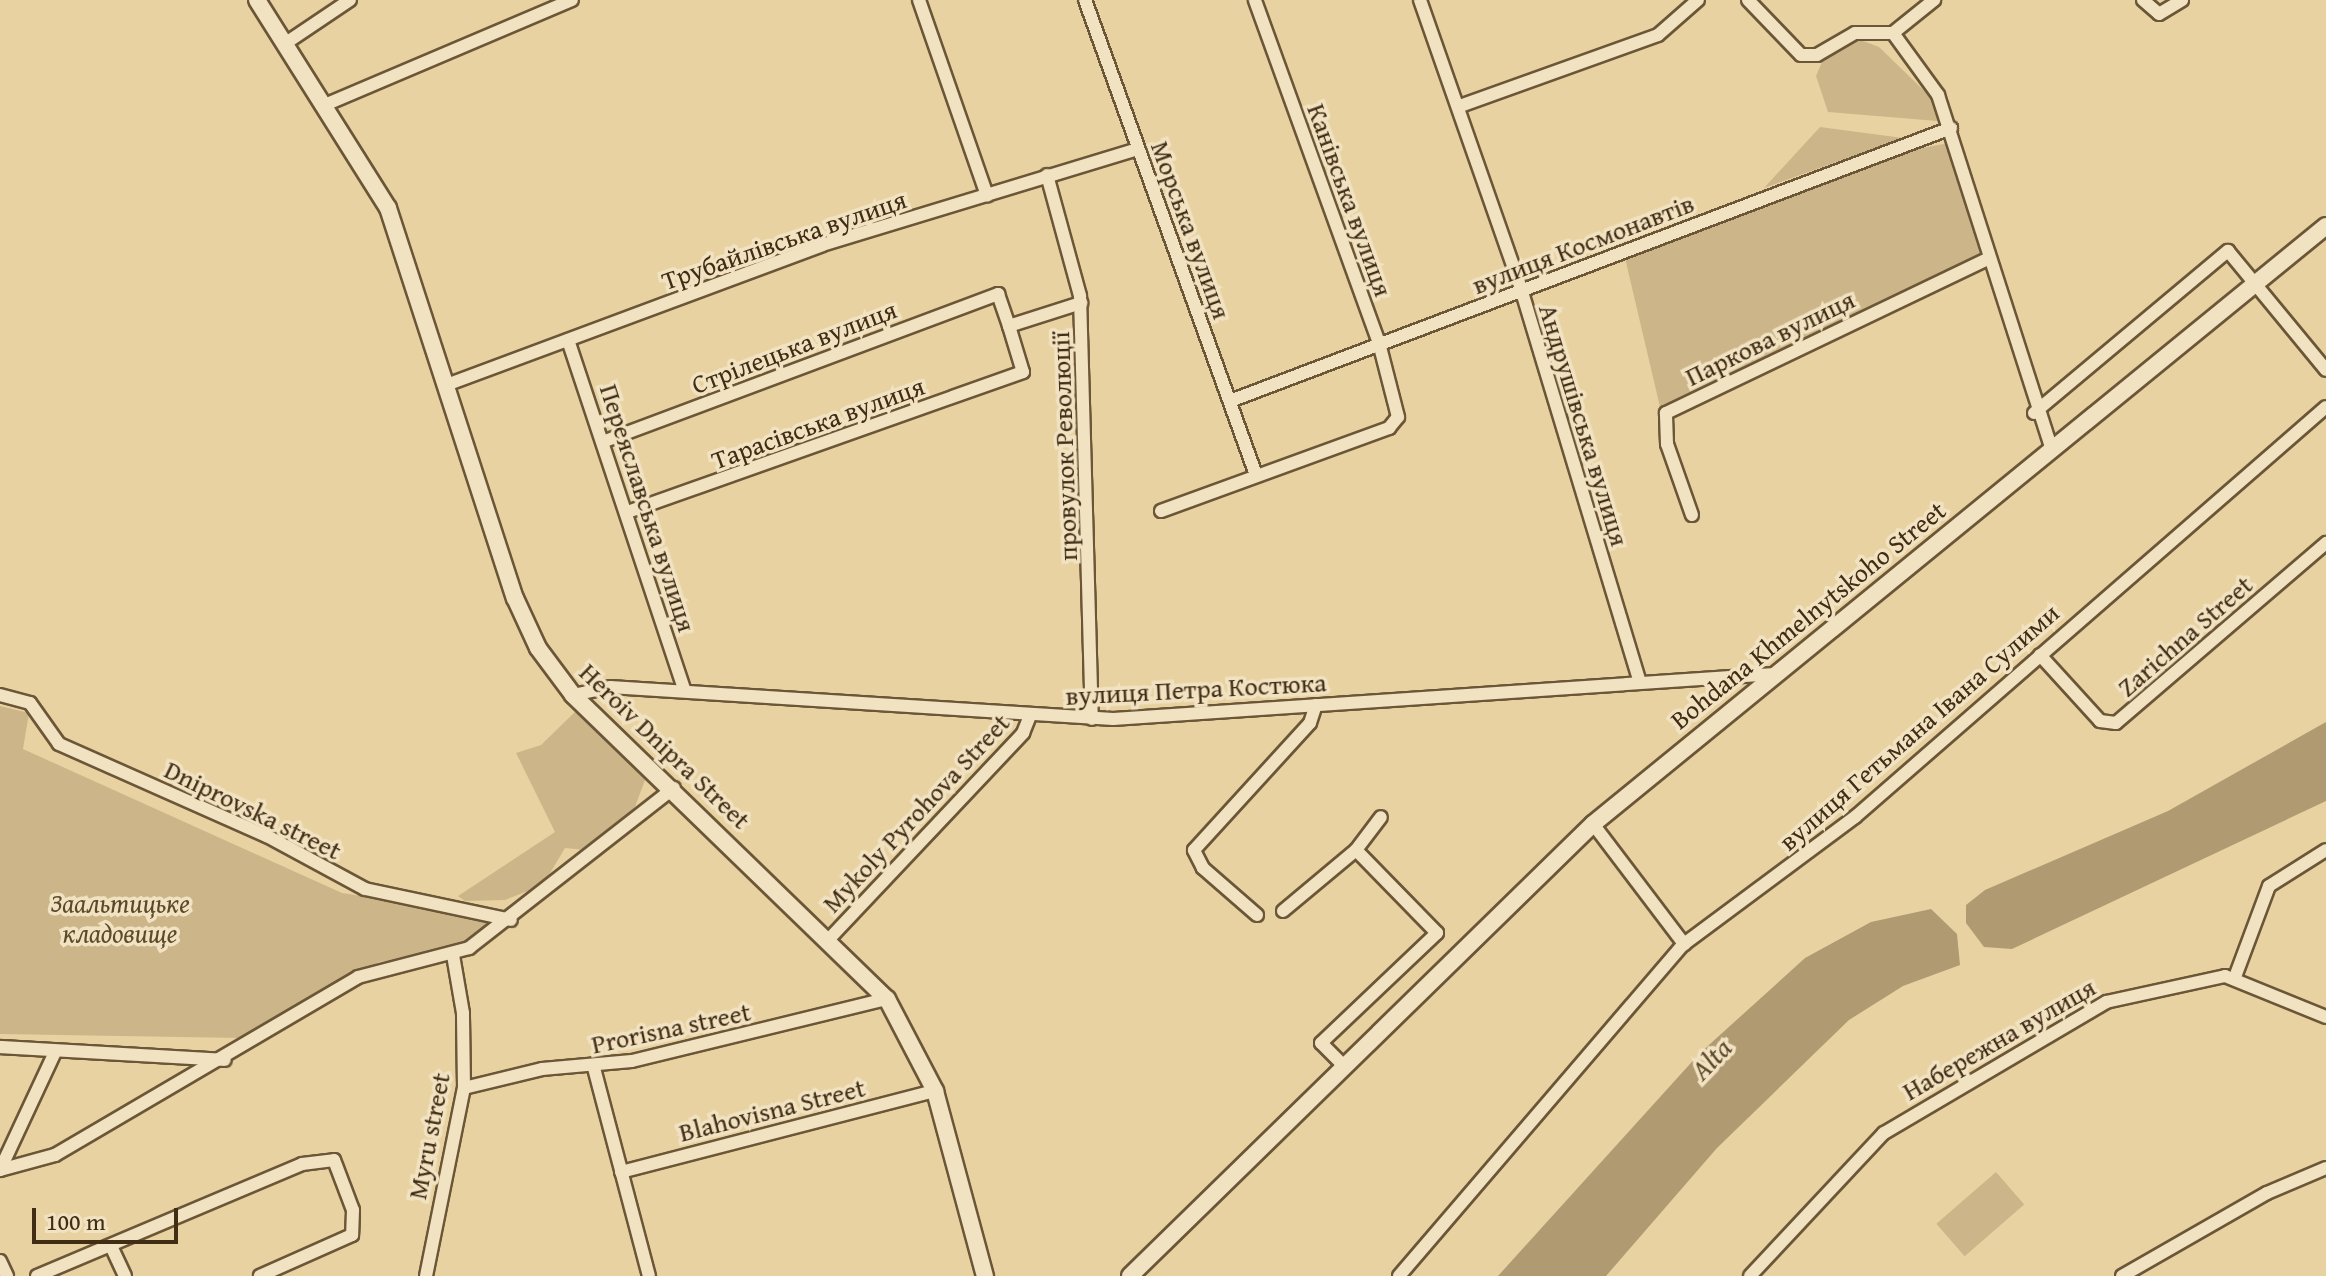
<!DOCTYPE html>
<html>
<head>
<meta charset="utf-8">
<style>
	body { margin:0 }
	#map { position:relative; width:2326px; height:1276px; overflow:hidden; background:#e9d2a1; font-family:"Gentium Book Plus",serif }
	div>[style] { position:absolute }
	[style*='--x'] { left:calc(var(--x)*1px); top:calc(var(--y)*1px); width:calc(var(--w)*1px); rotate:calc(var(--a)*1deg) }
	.green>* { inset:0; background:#ccb689; transform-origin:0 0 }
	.water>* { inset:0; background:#b09a71 }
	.roads { filter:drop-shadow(2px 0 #6b5637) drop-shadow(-2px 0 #6b5637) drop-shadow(0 2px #6b5637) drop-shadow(0 -2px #6b5637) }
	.street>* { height:12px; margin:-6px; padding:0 6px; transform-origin:6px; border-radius:6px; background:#f1e2c2 }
	.secondary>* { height:16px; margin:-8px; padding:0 8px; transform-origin:8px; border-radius:8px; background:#f1e2c2 }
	span { translate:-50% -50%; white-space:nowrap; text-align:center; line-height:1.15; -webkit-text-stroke:7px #f1e2c2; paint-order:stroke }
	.street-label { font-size:26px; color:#412c14 }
	.park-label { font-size:26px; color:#5d482b; font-style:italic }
	.water-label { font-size:28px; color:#5d482b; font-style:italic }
	.scale { position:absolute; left:32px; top:1208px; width:146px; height:36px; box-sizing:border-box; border:4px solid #412c14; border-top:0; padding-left:10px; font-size:24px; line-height:28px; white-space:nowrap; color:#412c14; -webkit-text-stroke:6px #f1e2c2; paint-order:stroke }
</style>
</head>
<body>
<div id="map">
	<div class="green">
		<div style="clip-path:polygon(1858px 39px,1879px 47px,1942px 108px,1937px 121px,1828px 112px,1816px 76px,1822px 62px)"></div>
		<div style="clip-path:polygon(1820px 127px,1903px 138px,1764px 188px)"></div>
		<div style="clip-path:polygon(1949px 143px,1982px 254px,1660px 407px,1625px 258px,1912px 150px)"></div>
		<div style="clip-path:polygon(0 706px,29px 713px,23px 749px,342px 893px,495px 916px,493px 925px,447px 952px,379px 962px,240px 1038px,0 1034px)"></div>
		<div style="clip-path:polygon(577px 710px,645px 780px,635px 807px,585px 850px,565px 848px,543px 885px,505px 900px,465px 901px,458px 896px,555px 832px,516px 753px,541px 745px)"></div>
		<div style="left:1996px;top:1172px;width:43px;height:79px;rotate:49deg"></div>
	</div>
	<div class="water">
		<div style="clip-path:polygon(2326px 722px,2326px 801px,2012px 949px,1984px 947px,1966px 923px,1966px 905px,1985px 890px,2168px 811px)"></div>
		<div style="clip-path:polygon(1931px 909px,1957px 934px,1960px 965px,1903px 986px,1849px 1020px,1717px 1148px,1606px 1276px,1498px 1276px,1699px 1054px,1805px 958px,1871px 922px)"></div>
	</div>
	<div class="roads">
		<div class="street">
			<div style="--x:919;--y:0;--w:207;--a:70.8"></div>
			<div style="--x:1085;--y:0;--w:505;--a:70.2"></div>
			<div style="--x:1420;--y:0;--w:309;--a:70.7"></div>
			<div style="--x:1522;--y:292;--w:408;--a:73.2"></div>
			<div style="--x:1748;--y:0;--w:76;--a:46.1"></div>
			<div style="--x:1801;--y:55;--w:16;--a:0"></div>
			<div style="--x:1817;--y:55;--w:44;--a:-30.1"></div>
			<div style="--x:1855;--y:33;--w:38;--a:0"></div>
			<div style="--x:1893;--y:33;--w:77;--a:54"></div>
			<div style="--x:1938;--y:95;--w:370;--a:72.2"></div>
			<div style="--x:2143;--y:0;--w:21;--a:41"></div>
			<div style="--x:2159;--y:14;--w:27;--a:-31"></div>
			<div style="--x:1893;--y:33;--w:53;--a:-38.8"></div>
			<div style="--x:286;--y:43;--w:77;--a:-33.9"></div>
			<div style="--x:327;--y:104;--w:266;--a:-23"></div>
			<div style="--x:1460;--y:106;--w:210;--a:-19.7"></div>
			<div style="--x:1658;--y:35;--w:53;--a:-41.2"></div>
			<div style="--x:1047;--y:175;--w:125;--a:74.7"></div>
			<div style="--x:1080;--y:296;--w:423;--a:88.4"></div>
			<div style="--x:1009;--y:326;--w:76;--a:-17.7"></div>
			<div style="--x:568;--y:340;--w:370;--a:71.6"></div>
			<div style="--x:449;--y:384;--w:398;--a:-20.4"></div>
			<div style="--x:822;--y:245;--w:330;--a:-16.9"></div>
			<div style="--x:1230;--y:401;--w:771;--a:-20.74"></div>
			<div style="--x:2034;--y:413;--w:253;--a:-39.9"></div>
			<div style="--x:2228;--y:251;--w:154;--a:50.5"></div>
			<div style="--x:605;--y:441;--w:420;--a:-20.5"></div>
			<div style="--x:998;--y:294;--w:34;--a:71"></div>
			<div style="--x:1009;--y:326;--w:48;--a:73.1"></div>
			<div style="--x:1023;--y:372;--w:420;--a:160.5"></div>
			<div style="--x:1161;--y:511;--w:243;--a:-20"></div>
			<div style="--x:1389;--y:428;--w:14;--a:-51"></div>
			<div style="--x:1398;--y:417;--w:76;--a:-104.4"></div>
			<div style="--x:1379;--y:343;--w:365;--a:-109.9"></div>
			<div style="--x:1692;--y:515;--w:75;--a:-109.4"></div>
			<div style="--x:1667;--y:444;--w:31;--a:-92"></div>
			<div style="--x:1666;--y:413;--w:358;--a:-25.6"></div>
			<div style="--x:2040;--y:655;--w:89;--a:47.7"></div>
			<div style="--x:2100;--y:721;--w:16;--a:7"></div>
			<div style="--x:2116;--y:723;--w:277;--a:-40.6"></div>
			<div style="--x:0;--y:695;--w:31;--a:15"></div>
			<div style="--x:30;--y:703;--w:50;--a:54.7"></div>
			<div style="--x:59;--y:744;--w:227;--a:23.9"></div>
			<div style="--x:267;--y:836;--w:111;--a:28.4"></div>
			<div style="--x:365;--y:889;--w:149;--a:12"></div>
			<div style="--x:573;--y:695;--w:38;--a:-12"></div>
			<div style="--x:610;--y:687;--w:504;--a:3.64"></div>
			<div style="--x:1113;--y:719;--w:663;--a:-3.89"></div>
			<div style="--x:1593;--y:824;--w:151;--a:52.8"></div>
			<div style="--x:1283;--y:911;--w:95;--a:-39.9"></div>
			<div style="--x:1356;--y:850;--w:41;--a:-52.9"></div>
			<div style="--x:1257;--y:915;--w:72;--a:-139"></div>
			<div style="--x:1203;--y:868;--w:20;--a:-117"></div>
			<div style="--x:1194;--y:850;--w:172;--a:-47.6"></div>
			<div style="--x:1310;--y:723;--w:19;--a:-72"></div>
			<div style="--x:830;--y:938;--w:282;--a:-46.7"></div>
			<div style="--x:1023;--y:733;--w:18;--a:-68"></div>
			<div style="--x:2235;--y:977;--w:97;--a:-69.5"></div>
			<div style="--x:2269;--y:886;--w:67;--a:-32.3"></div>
			<div style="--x:0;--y:1047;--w:225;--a:3.3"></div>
			<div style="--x:1343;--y:1065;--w:31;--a:-135"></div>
			<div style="--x:1321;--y:1043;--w:160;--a:-43.5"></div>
			<div style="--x:1437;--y:933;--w:116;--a:-134.3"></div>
			<div style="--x:594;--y:1068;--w:215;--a:75.2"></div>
			<div style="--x:464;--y:1088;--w:80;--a:-13.7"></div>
			<div style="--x:542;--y:1069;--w:90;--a:-5.1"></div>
			<div style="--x:632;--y:1061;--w:262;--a:-13.7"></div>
			<div style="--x:0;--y:1170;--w:57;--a:-15.3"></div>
			<div style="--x:55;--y:1155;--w:351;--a:-30.4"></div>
			<div style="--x:358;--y:977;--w:115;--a:-14.6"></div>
			<div style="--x:469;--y:948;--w:260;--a:-38"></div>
			<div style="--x:0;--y:1170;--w:130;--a:-65"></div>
			<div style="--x:621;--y:1172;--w:324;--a:-14.5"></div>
			<div style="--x:111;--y:1246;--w:33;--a:65"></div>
			<div style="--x:0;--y:1261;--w:17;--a:65"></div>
			<div style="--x:37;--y:1276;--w:288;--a:-22.9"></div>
			<div style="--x:302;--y:1164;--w:32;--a:-7"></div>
			<div style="--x:334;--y:1160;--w:53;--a:69.2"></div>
			<div style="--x:353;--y:1210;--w:25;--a:92"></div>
			<div style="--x:352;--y:1235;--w:101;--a:156"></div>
			<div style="--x:426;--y:1276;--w:192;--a:-78.6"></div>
			<div style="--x:464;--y:1088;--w:75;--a:-90.8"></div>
			<div style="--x:463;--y:1013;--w:59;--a:-99.8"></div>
			<div style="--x:1399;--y:1276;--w:438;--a:-49.4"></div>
			<div style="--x:1684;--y:944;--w:213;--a:-36.6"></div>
			<div style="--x:1855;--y:817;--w:624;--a:-41.04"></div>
			<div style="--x:1750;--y:1276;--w:196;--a:-46.9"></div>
			<div style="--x:1884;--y:1133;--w:258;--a:-30.5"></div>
			<div style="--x:2106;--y:1002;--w:122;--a:-12.3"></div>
			<div style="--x:2225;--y:976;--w:109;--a:22.1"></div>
			<div style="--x:2122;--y:1276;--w:167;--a:-29.8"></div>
			<div style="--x:2267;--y:1193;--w:64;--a:-23"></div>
		</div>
		<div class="secondary">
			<div style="--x:257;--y:0;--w:246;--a:57.8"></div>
			<div style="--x:388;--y:208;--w:410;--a:72"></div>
			<div style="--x:515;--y:598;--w:55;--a:65.3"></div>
			<div style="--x:538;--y:648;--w:59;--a:53.3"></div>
			<div style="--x:573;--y:695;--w:437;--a:44.1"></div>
			<div style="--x:887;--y:999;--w:104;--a:62.4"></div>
			<div style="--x:935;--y:1091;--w:192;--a:74.9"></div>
			<div style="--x:1130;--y:1276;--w:647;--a:-44.31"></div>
			<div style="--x:1593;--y:824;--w:946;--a:-39.21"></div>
		</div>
	</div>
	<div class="street-label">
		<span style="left:1350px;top:200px;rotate:70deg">Канівська вулиця</span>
		<span style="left:1191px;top:230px;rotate:70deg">Морська вулиця</span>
		<span style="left:784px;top:240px;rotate:-19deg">Трубайлівська вулиця</span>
		<span style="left:1583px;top:244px;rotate:-21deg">вулиця Космонавтів</span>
		<span style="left:1770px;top:338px;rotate:-26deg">Паркова вулиця</span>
		<span style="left:794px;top:347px;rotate:-21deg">Стрілецька вулиця</span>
		<span style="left:818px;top:423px;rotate:-20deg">Тарасівська вулиця</span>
		<span style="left:1584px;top:425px;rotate:73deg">Андрушівська вулиця</span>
		<span style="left:1064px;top:446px;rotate:-92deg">провулок Революції</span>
		<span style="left:648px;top:508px;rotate:72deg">Переяславська вулиця</span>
		<span style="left:1808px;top:615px;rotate:-39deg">Bohdana Khmelnytskoho Street</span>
		<span style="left:2185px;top:636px;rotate:-41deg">Zarichna Street</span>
		<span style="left:1196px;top:689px;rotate:-3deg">вулиця Петра Костюка</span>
		<span style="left:1919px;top:727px;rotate:-41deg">вулиця Гетьмана Івана Сулими</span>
		<span style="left:665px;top:746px;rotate:44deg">Heroiv Dnipra Street</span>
		<span style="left:253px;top:810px;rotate:26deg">Dniprovska street</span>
		<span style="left:916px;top:813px;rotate:-47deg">Mykoly Pyrohova Street</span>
		<span style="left:671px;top:1028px;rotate:-12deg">Prorisna street</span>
		<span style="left:1999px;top:1039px;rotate:-30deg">Набережна вулиця</span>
		<span style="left:772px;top:1110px;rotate:-14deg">Blahovisna Street</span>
		<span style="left:429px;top:1136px;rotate:-79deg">Myru street</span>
	</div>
	<div class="park-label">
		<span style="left:120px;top:918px">Заальтицьке<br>кладовище</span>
	</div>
	<div class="water-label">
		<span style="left:1711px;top:1059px;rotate:-46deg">Alta</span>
	</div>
	<div class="scale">100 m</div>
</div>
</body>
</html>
